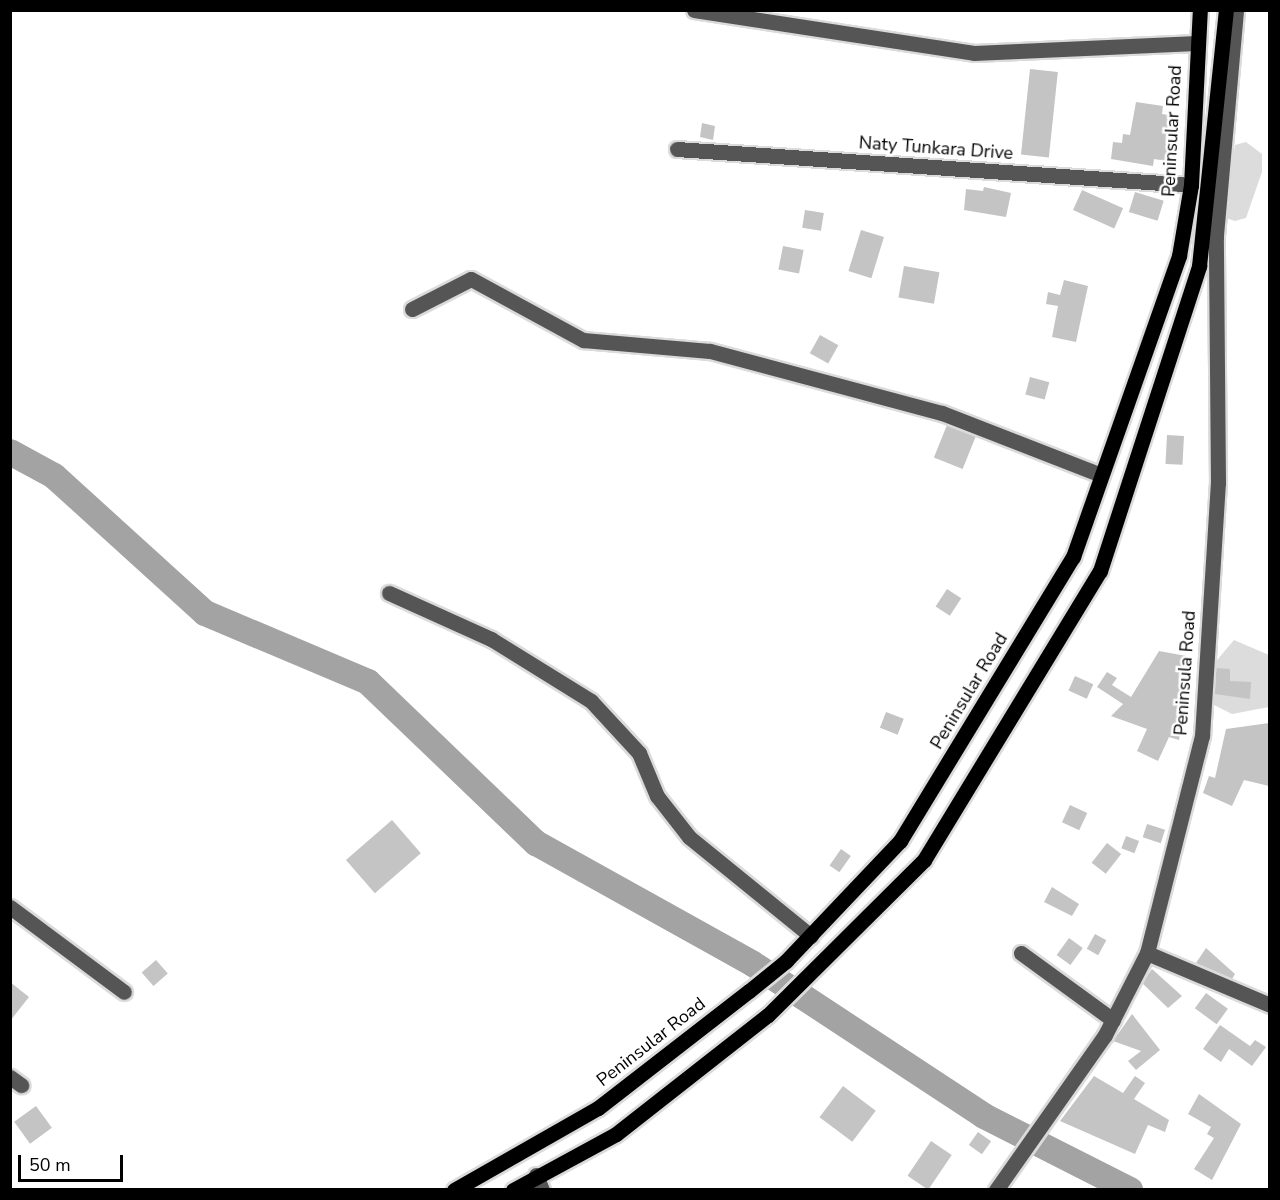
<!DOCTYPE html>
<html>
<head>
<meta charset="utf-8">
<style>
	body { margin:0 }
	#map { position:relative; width:1280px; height:1200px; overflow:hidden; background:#fff; font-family:"Nunito Sans",sans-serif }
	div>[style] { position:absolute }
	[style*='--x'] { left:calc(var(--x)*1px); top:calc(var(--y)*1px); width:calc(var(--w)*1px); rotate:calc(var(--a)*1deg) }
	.green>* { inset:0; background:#dcdcdc }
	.river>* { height:26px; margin:-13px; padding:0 13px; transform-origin:13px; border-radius:13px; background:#a3a3a3 }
	.building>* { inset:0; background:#c4c4c4; transform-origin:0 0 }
	.roads { filter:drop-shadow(2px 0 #dbdbdb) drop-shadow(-2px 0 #dbdbdb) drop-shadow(0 2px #dbdbdb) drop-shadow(0 -2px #dbdbdb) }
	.minor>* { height:15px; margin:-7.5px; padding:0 7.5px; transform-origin:7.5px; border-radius:7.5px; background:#555 }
	.major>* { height:15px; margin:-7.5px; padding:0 7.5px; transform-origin:7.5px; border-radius:7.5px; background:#000 }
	span { translate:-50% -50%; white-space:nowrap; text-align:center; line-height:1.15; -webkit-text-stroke:5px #fff; paint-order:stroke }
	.street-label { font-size:18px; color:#000 }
	.frame { position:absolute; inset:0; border:12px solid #000; pointer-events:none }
	.scale { position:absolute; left:18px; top:1155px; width:105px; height:27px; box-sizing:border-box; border:3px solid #000; border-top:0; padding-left:8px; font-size:18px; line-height:21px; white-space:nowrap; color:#000; -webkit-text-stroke:4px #fff; paint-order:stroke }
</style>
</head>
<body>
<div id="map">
	<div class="green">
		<div style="clip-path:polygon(1246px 142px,1262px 154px,1262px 172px,1246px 218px,1235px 221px,1223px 217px,1235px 145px)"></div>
		<div style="clip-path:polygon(1234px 640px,1269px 655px,1269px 707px,1232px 714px,1214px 705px,1212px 666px)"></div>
	</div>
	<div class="river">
		<div style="--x:10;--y:452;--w:50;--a:28.6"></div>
		<div style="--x:54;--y:476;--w:204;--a:42.2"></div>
		<div style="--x:205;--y:613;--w:177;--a:22.9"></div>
		<div style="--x:368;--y:682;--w:233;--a:43.8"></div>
		<div style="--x:536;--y:843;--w:248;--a:29.1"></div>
		<div style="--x:753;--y:964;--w:277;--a:33.3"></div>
		<div style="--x:984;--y:1116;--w:164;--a:26.9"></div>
	</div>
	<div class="building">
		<div style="left:1030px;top:69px;width:28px;height:86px;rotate:6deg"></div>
		<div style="clip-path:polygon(1136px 102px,1163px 106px,1162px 114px,1174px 116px,1167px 161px,1154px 159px,1153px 166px,1111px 159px,1113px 142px,1122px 143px,1123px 134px,1130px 135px)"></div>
		<div style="clip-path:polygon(702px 123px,715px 126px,713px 140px,700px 137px)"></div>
		<div style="clip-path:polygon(984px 187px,1011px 193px,1006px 217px,964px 210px,966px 189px,983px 191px)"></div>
		<div style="left:1082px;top:190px;width:45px;height:22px;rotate:24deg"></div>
		<div style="left:1135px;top:192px;width:30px;height:21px;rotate:17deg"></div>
		<div style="left:805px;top:210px;width:19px;height:18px;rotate:9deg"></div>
		<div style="left:861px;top:230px;width:24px;height:43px;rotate:17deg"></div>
		<div style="left:783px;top:246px;width:21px;height:24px;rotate:11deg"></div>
		<div style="left:904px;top:266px;width:36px;height:32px;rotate:10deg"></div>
		<div style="clip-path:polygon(1064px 280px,1088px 286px,1076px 342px,1052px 337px,1058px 306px,1046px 304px,1048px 292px,1060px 295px)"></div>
		<div style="left:820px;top:335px;width:21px;height:21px;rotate:29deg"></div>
		<div style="left:1030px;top:377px;width:20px;height:18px;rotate:15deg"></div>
		<div style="left:947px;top:425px;width:31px;height:35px;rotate:22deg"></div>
		<div style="left:1167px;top:435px;width:17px;height:29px;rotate:3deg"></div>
		<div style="left:947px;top:589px;width:17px;height:21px;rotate:33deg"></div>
		<div style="clip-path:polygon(1159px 651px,1192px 657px,1179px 740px,1169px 737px,1158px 761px,1137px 751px,1147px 729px,1111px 716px,1123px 704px,1097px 687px,1107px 672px,1117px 678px,1112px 685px,1131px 697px)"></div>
		<div style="clip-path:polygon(1216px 668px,1230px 669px,1230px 681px,1251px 682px,1250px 699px,1215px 694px)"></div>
		<div style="left:1075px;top:676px;width:20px;height:16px;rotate:24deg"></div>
		<div style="left:886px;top:712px;width:19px;height:17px;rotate:21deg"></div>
		<div style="clip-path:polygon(1269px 723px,1269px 786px,1244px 780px,1232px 806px,1203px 793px,1209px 776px,1215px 778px,1226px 729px)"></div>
		<div style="left:1070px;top:805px;width:19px;height:19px;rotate:25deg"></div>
		<div style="left:392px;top:820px;width:44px;height:61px;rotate:49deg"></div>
		<div style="left:1147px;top:824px;width:19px;height:14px;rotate:18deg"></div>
		<div style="left:1126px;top:836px;width:14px;height:13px;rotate:21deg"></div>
		<div style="left:1107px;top:843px;width:18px;height:25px;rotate:38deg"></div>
		<div style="left:841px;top:849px;width:12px;height:20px;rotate:35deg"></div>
		<div style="clip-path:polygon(1052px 887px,1079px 904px,1072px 916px,1044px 902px)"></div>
		<div style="left:1095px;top:934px;width:13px;height:17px;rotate:29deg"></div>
		<div style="left:1069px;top:938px;width:17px;height:21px;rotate:36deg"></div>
		<div style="clip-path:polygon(1206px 948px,1235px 974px,1232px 979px,1196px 963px)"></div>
		<div style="left:156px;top:960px;width:18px;height:19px;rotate:49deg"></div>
		<div style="clip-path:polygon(1152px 969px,1182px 996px,1168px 1008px,1142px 983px)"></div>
		<div style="clip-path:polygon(10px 982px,29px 997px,10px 1021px)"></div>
		<div style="left:1206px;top:993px;width:27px;height:19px;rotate:36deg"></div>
		<div style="clip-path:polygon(1132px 1014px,1160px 1050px,1136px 1070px,1128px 1061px,1141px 1051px,1113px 1041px)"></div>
		<div style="clip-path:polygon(1220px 1025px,1250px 1046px,1255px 1040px,1266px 1047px,1252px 1066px,1229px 1049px,1221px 1062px,1203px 1049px)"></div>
		<div style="clip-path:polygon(1094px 1076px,1123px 1093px,1135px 1076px,1145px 1083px,1134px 1099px,1169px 1120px,1165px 1132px,1148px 1125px,1135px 1154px,1060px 1121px)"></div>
		<div style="left:843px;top:1086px;width:41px;height:39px;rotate:37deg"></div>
		<div style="clip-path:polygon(1199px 1094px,1241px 1124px,1212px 1180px,1194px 1169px,1214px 1138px,1207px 1134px,1211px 1127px,1188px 1114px)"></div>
		<div style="left:36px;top:1106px;width:27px;height:27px;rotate:54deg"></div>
		<div style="left:978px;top:1132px;width:16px;height:16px;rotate:35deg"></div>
		<div style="left:931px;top:1141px;width:25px;height:42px;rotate:34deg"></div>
	</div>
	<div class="roads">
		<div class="minor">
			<div style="--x:694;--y:10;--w:283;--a:8.7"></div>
			<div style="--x:974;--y:53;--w:223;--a:-2.6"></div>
			<div style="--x:677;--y:149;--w:515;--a:4.01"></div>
			<div style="--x:1216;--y:235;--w:226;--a:-84.9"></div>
			<div style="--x:412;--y:309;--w:66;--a:-27"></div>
			<div style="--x:471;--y:279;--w:128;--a:28.6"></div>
			<div style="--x:583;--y:340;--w:127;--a:5"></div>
			<div style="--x:710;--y:351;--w:240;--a:15"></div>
			<div style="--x:942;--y:413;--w:171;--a:21.3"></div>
			<div style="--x:389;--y:593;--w:112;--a:24.3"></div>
			<div style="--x:491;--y:639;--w:118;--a:31.8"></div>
			<div style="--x:591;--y:701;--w:71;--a:47.3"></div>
			<div style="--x:639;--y:753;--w:47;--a:67.3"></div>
			<div style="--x:657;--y:796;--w:52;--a:52"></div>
			<div style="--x:689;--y:837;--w:157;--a:39.1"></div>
			<div style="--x:10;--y:907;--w:142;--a:36.7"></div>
			<div style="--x:1021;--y:953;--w:114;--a:36.1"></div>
			<div style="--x:1147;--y:953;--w:134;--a:22.9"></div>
			<div style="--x:10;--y:1077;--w:14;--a:36"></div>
			<div style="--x:536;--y:1175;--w:16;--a:68"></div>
			<div style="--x:996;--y:1190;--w:189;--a:-54.9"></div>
			<div style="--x:1105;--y:1035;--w:92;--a:-62.9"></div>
			<div style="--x:1147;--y:953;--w:224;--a:-75.8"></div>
			<div style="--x:1202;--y:736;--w:254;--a:-86.4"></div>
			<div style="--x:1218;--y:483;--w:246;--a:-90.5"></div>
			<div style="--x:1216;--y:237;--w:21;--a:-115"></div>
		</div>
		<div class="major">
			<div style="--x:454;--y:1190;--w:166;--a:-29.7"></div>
			<div style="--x:598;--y:1108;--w:191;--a:-37.8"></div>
			<div style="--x:749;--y:991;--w:48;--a:-39"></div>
			<div style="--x:786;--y:961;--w:166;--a:-46.5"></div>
			<div style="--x:900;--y:841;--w:333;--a:-58.7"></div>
			<div style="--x:1073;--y:557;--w:319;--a:-70.6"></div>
			<div style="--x:1179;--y:256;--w:72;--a:-80.4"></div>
			<div style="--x:1191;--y:185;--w:175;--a:-87.1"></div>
			<div style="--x:513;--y:1190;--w:117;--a:-28.5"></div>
			<div style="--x:616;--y:1134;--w:193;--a:-38.1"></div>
			<div style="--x:768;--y:1015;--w:220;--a:-44.8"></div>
			<div style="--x:924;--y:860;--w:338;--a:-58.7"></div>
			<div style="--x:1100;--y:571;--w:321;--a:-72"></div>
			<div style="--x:1199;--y:266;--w:257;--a:-84"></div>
		</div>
	</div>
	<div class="street-label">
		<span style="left:1172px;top:131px;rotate:-87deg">Peninsular Road</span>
		<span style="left:936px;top:148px;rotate:4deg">Naty Tunkara Drive</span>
		<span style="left:1185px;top:673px;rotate:-86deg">Peninsula Road</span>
		<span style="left:969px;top:691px;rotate:-59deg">Peninsular Road</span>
		<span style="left:651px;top:1042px;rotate:-38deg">Peninsular Road</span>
	</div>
	<div class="frame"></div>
	<div class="scale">50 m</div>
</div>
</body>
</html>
